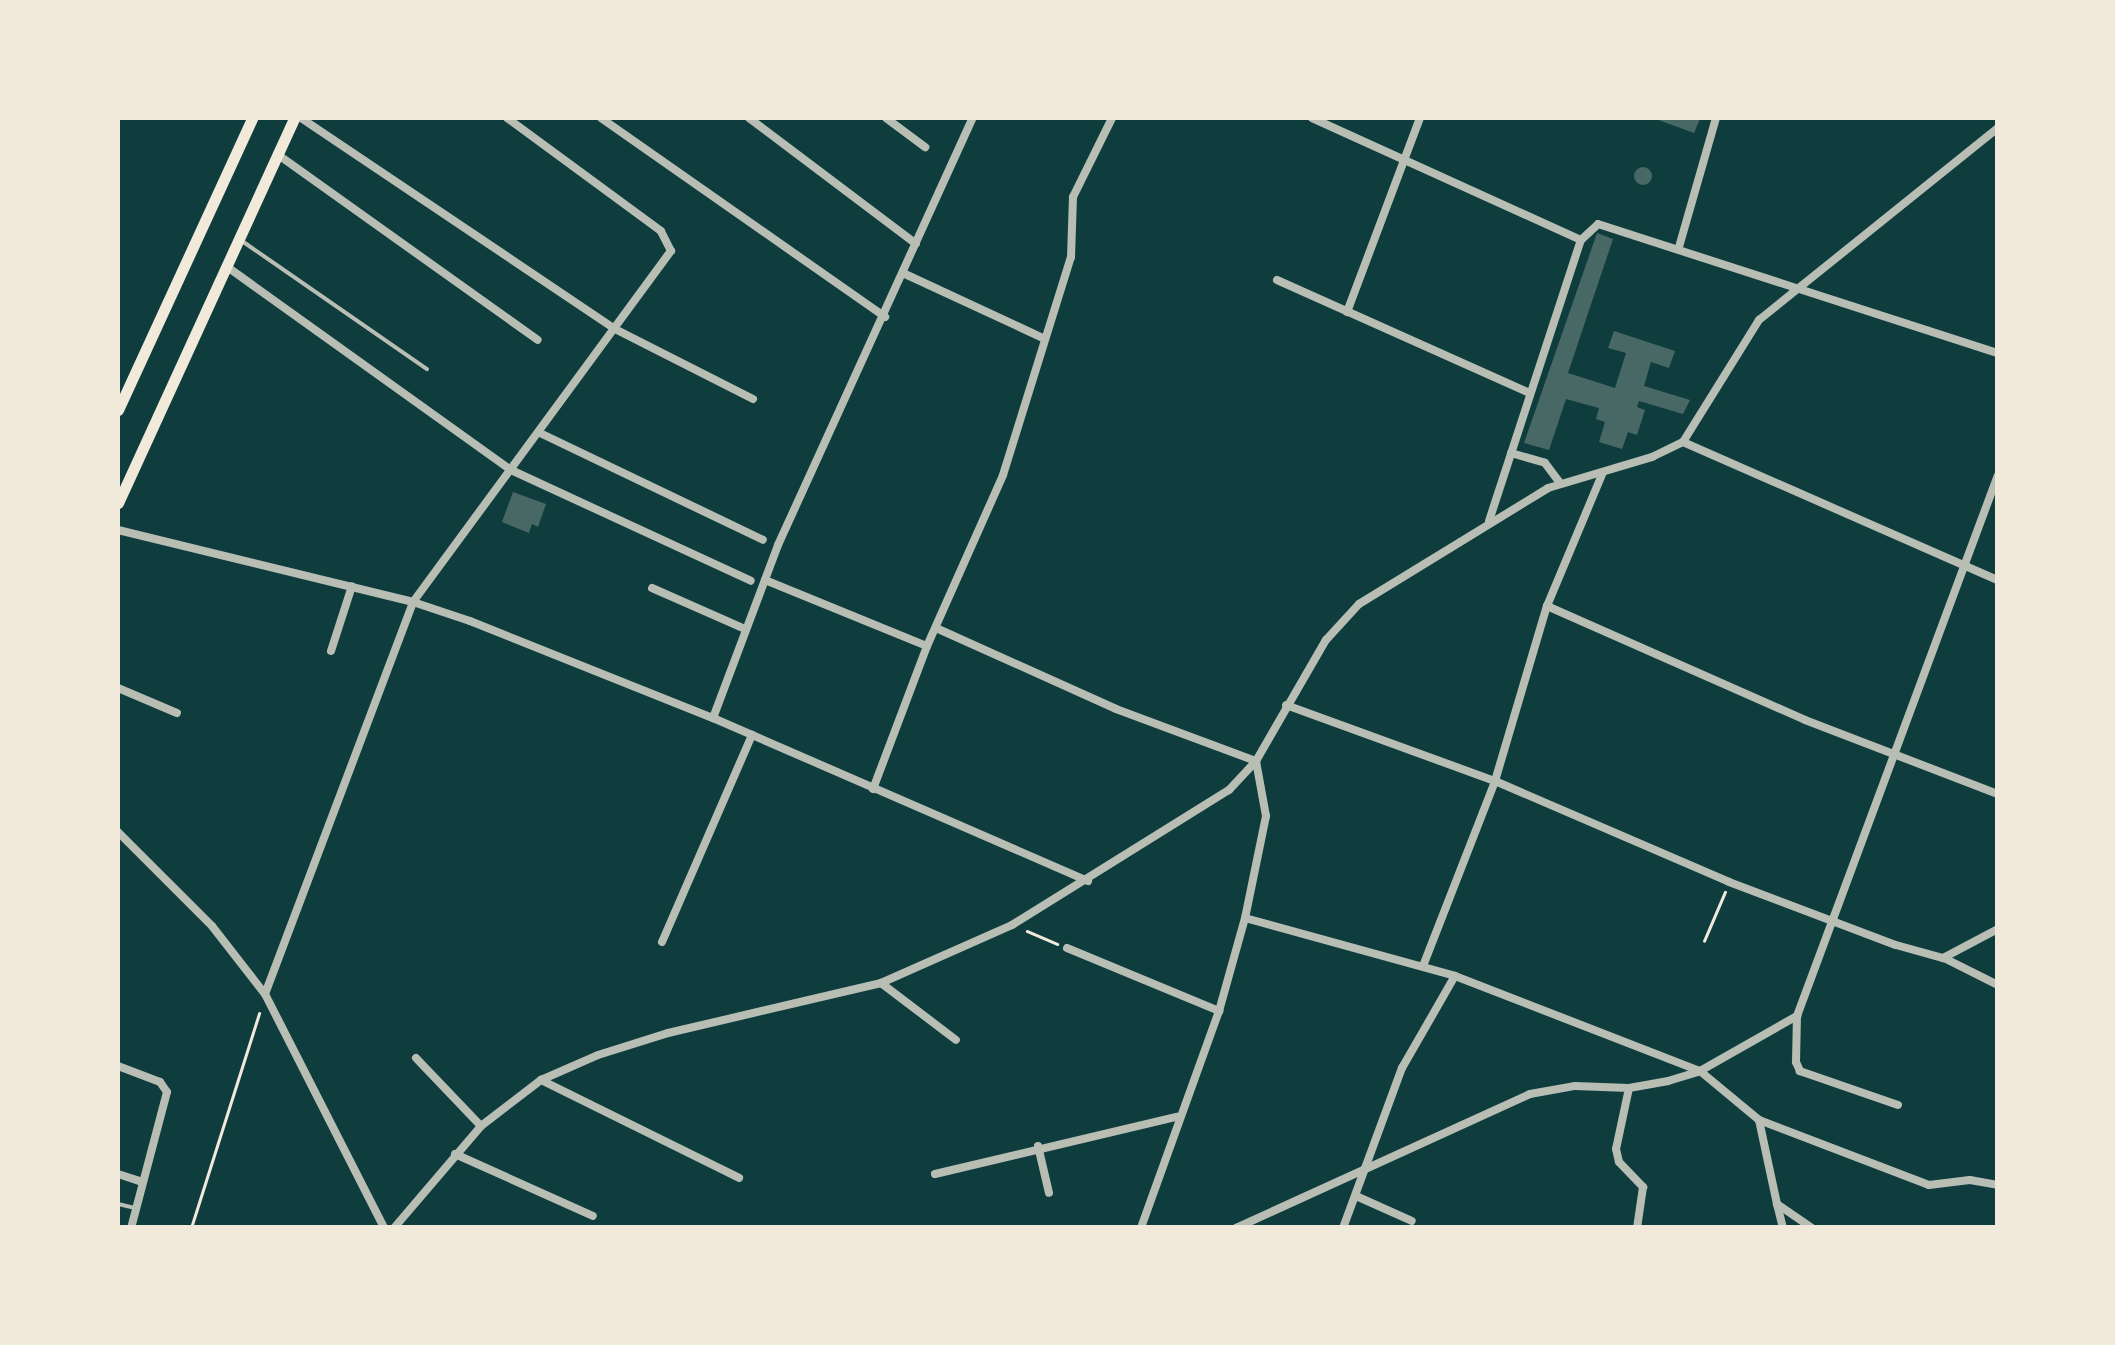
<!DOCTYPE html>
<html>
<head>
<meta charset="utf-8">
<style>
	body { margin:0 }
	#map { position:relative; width:2115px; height:1345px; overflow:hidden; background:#0f3d3e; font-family:"Roboto Condensed",sans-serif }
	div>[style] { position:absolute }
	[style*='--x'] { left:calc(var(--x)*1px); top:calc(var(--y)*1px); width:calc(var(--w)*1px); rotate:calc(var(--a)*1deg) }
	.building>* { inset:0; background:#486865 }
	.round { border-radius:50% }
	.path>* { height:2.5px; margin:-1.25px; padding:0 1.25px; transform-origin:1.25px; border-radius:1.25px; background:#f1e9da }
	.service>* { height:4px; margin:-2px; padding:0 2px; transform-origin:2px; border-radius:2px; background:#b8beb3 }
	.minor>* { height:8px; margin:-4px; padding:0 4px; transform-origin:4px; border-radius:4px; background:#b8beb3 }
	.primary>* { height:11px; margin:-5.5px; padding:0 5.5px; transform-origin:5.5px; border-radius:5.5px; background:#f1e9da }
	span { translate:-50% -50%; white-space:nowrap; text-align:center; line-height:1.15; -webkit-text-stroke:8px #f1e9da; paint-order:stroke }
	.frame { position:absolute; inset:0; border:120px solid #f1e9da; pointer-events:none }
</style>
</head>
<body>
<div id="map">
	<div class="building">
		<div style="clip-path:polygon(1653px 118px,1698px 118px,1700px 119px,1694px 133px)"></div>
		<div class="round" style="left:1634px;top:167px;width:18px;height:18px"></div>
		<div style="clip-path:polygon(1597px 233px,1613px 239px,1568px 373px,1615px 388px,1626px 353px,1608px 348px,1614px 331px,1675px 351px,1669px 368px,1651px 362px,1644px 386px,1690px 400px,1683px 414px,1639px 401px,1637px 407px,1645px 410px,1637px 435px,1628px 432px,1622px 449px,1599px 442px,1605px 422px,1596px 419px,1599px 408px,1566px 399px,1549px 450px,1524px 443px)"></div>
		<div style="clip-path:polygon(513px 492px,546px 504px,538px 527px,532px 524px,529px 533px,502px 522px)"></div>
	</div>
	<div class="path">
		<div style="--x:1027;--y:931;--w:33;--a:23"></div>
		<div style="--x:1704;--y:941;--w:53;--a:-66.8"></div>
		<div style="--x:191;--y:1228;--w:225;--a:-72.4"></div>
	</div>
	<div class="service">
		<div style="--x:242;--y:241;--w:225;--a:34.7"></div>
		<div style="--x:118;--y:1204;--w:17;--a:13"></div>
	</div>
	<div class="minor">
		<div style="--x:301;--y:118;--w:376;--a:33.9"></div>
		<div style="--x:613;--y:328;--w:157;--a:26.9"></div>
		<div style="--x:601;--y:118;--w:347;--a:35"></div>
		<div style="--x:749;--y:118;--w:209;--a:37"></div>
		<div style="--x:886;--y:118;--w:49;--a:36.6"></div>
		<div style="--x:1312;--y:118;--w:295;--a:24.4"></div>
		<div style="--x:277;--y:154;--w:320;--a:35.5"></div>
		<div style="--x:1679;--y:247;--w:134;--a:-74"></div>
		<div style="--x:226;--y:266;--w:350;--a:35.6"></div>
		<div style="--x:511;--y:470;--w:264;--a:24.8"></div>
		<div style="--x:905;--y:274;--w:154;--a:24.9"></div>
		<div style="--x:1277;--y:280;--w:277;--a:24.1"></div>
		<div style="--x:1347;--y:312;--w:207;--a:-69.4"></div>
		<div style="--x:540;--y:433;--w:247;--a:25.6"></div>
		<div style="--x:1683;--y:442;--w:344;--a:23.7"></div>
		<div style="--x:1511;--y:453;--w:35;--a:16"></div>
		<div style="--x:1545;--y:463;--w:26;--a:53"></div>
		<div style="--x:1489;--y:521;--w:296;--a:-71.9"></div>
		<div style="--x:1581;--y:240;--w:23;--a:-43"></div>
		<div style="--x:1598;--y:224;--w:420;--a:17.9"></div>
		<div style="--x:118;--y:530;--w:304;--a:13.7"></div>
		<div style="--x:413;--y:602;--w:60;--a:18.4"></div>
		<div style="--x:470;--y:621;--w:262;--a:21.8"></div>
		<div style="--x:713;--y:718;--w:409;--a:23.5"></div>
		<div style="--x:765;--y:580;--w:175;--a:22.2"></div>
		<div style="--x:652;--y:588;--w:102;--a:23.8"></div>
		<div style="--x:1547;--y:606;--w:282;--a:23.8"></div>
		<div style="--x:1805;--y:720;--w:207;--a:21"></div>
		<div style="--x:936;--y:628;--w:197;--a:24.2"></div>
		<div style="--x:1116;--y:709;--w:149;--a:20.4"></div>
		<div style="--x:1256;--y:761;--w:56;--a:79.7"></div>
		<div style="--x:1266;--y:816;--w:104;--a:101.6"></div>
		<div style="--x:1245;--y:918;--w:97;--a:105.6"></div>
		<div style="--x:1219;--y:1011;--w:231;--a:109.8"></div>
		<div style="--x:331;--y:651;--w:68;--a:-72.1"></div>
		<div style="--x:118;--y:688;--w:64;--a:23"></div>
		<div style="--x:1286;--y:705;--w:222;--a:20"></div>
		<div style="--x:1495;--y:781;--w:255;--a:23.3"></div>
		<div style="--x:1729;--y:882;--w:178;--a:20.7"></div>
		<div style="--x:1896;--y:945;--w:49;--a:15.5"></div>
		<div style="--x:1943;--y:958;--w:62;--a:-27.8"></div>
		<div style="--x:713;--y:718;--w:185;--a:-69.4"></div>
		<div style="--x:778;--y:545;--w:469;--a:-65.5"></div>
		<div style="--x:873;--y:789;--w:153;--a:-69.3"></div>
		<div style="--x:927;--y:646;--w:187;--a:-66"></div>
		<div style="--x:1003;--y:475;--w:228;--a:-72.7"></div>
		<div style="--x:1071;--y:257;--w:60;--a:-88.1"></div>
		<div style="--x:1073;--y:197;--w:88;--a:-63.7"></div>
		<div style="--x:118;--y:832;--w:133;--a:45"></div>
		<div style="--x:212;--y:926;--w:86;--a:52.1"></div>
		<div style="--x:265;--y:994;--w:263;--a:63"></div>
		<div style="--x:1245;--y:918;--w:218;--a:15.4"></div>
		<div style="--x:1455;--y:976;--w:263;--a:21.2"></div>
		<div style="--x:1700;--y:1071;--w:77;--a:39.7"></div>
		<div style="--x:1759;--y:1120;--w:182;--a:20.9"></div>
		<div style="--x:1929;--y:1185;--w:41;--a:-7"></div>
		<div style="--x:1970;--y:1180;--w:28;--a:10"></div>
		<div style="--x:662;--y:942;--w:226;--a:-66.5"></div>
		<div style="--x:1067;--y:948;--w:165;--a:22.5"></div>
		<div style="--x:1944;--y:958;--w:60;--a:26.6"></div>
		<div style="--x:1423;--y:966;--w:199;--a:-68.7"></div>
		<div style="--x:1495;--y:781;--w:183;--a:-73.5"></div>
		<div style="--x:1547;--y:606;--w:145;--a:-67.3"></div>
		<div style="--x:881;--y:983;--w:94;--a:37.2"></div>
		<div style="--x:265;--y:994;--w:419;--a:-69.3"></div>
		<div style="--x:413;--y:602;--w:436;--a:-53.7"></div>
		<div style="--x:671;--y:251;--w:22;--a:-117"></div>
		<div style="--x:661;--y:231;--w:191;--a:-143.7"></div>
		<div style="--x:416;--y:1058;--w:94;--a:46.3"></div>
		<div style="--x:118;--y:1066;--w:45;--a:20.9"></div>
		<div style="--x:160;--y:1082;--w:12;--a:55"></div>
		<div style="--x:167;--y:1092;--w:141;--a:104.8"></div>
		<div style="--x:541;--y:1080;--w:221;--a:26.3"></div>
		<div style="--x:1629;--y:1088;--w:62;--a:102"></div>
		<div style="--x:1616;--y:1149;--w:13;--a:77"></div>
		<div style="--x:1619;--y:1162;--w:35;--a:46"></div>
		<div style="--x:1643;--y:1187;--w:41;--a:98.3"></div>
		<div style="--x:1898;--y:1105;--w:104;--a:-160.9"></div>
		<div style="--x:1800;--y:1071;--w:10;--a:-114"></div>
		<div style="--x:1796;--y:1062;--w:46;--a:-88.8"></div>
		<div style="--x:1797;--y:1016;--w:577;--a:-69.62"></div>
		<div style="--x:1759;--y:1120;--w:86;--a:77.9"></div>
		<div style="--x:1777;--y:1204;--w:42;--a:34.4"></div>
		<div style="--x:1038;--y:1146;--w:48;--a:76.8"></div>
		<div style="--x:455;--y:1154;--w:151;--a:24.2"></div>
		<div style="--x:118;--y:1174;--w:23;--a:18"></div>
		<div style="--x:935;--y:1174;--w:249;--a:-13.3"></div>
		<div style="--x:1356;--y:1196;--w:61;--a:24.1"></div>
		<div style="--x:1777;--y:1204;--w:25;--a:76"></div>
		<div style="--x:394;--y:1228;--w:134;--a:-49.5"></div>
		<div style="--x:481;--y:1126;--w:76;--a:-37.5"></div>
		<div style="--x:541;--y:1080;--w:62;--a:-23.7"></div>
		<div style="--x:598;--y:1055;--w:73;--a:-17.4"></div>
		<div style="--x:668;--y:1033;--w:219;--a:-13.2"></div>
		<div style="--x:881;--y:983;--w:143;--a:-23.9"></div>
		<div style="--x:1012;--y:925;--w:256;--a:-31.9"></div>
		<div style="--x:1229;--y:790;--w:40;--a:-47"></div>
		<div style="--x:1256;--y:761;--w:140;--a:-60"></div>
		<div style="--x:1326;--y:640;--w:49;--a:-47.5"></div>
		<div style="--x:1359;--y:604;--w:222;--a:-31.5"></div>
		<div style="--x:1548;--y:488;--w:109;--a:-16.6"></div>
		<div style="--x:1652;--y:457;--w:34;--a:-26"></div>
		<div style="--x:1683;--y:442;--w:144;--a:-58.1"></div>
		<div style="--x:1759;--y:320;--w:307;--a:-38.8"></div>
		<div style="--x:1236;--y:1228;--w:323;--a:-24.5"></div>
		<div style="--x:1530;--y:1094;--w:46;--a:-10.1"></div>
		<div style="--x:1575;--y:1086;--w:54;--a:2.1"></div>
		<div style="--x:1629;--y:1088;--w:40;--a:-10"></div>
		<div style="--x:1668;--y:1081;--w:34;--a:-17"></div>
		<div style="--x:1700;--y:1071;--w:112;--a:-29.6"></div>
		<div style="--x:1343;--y:1228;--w:171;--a:-69.8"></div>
		<div style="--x:1402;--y:1068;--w:106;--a:-60.1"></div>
	</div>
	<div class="primary">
		<div style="--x:118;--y:410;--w:321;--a:-65.3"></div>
		<div style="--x:118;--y:503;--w:423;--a:-65.4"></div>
	</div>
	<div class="frame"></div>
</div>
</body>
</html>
